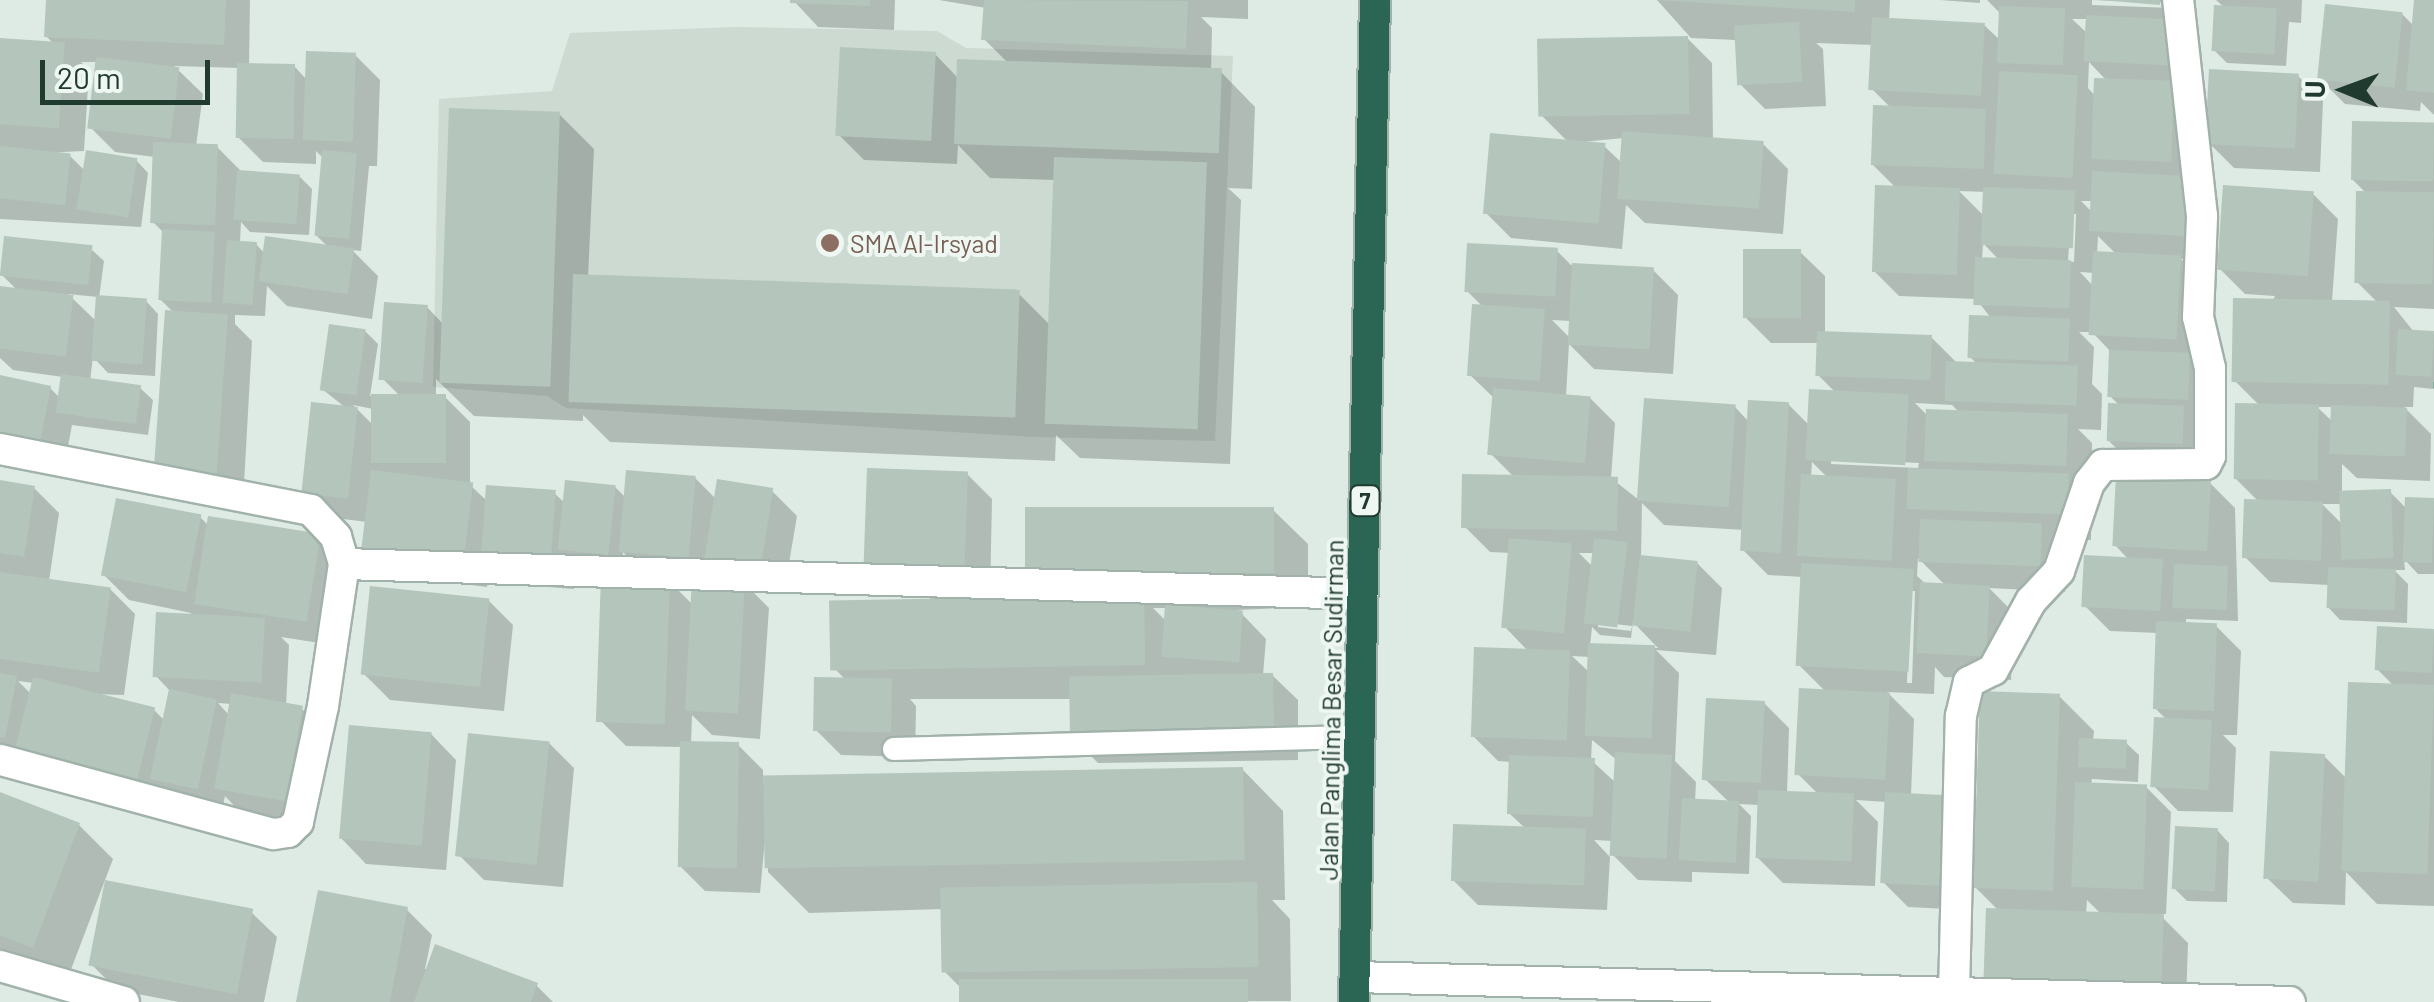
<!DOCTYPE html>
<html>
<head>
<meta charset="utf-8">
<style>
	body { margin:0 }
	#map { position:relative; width:2434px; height:1002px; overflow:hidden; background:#deeae4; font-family:Barlow,sans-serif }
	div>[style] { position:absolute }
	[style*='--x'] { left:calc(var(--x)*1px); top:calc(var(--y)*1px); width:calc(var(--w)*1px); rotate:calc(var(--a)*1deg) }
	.built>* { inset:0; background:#ccdad2 }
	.shadow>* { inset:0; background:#0003 }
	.building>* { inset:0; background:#b4c5bc; transform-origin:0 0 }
	.path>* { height:6px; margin-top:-3px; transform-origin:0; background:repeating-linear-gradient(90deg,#7eae9b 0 5px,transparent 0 13px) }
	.roads { filter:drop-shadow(2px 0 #a1b2aa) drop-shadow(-2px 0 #a1b2aa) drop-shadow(0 2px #a1b2aa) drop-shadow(0 -2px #a1b2aa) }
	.lane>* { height:22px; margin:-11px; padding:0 11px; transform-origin:11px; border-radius:11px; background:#fff }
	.street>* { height:30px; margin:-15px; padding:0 15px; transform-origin:15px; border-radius:15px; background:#fff }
	.secondary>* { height:30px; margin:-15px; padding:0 15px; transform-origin:15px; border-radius:15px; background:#fff }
	.highway>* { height:30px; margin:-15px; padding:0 15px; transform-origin:15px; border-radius:15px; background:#2b6655 }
	.dots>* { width:28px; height:28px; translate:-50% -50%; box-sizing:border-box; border:5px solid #eef7f2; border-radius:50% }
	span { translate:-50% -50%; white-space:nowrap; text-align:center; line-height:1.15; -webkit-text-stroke:8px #eef7f2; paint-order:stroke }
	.shield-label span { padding:2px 8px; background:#eef7f2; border:2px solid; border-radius:8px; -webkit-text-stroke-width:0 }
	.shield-label { font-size:22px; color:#203a30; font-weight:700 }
	.education-label { font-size:25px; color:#785e54 }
	.left { translate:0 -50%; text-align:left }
	.street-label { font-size:25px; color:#203a30 }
	.north { position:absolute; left:2294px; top:40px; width:100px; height:100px; -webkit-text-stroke:8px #eef7f2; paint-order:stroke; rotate:271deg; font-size:28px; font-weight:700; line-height:40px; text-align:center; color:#203a30 }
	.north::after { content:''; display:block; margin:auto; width:35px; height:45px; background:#203a30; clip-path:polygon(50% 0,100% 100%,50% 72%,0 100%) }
	.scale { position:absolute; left:40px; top:60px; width:170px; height:45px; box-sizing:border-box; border:5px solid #203a30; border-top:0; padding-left:12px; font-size:30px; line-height:35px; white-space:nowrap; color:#203a30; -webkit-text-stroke:8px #eef7f2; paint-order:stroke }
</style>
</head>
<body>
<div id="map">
	<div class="built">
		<div style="clip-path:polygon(737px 27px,937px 31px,966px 48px,1233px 56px,1215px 441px,1034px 437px,566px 408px,547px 396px,433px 387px,439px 99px,552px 91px,570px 33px)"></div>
	</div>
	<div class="shadow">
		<div style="clip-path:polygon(evenodd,48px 0,250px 0,249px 66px,294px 66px,307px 80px,355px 55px,380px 80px,377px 166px,369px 166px,361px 251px,352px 250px,378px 276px,372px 319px,287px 306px,267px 286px,265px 316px,235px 315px,235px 324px,252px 341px,243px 502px,182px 499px,174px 313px,160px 299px,164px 233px,153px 222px,155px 157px,115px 152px,90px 127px,98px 62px,81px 62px,89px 70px,84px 151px,41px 153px,70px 156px,86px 172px,136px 160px,148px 173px,141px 227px,0 219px,0 41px,54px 44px,46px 36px,48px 0,174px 66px,240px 68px,238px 137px,263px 162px,316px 164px,316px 151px,324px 159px,316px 235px,328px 247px,265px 254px,256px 244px,240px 243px,241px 222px,250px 232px,309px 235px,312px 189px,299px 176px,243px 173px,217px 147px,196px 146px,203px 94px,174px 66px)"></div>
		<div style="clip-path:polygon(793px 0,895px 0,894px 30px,818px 27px)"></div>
		<div style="clip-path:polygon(evenodd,939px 0,1248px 0,1248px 19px,1201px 17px,1212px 28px,1211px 72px,1221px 72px,1255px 107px,1252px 189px,1228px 188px,1241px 200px,1230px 464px,1080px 458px,1056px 435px,1055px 461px,610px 442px,583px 415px,583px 421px,474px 416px,436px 379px,436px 397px,445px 397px,470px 422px,470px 485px,487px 501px,554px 493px,566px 504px,615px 487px,626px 498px,695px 478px,716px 499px,772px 491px,797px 516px,784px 593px,748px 587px,769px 608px,760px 739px,712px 735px,692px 715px,691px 744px,738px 745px,763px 770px,763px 783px,1242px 769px,1283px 811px,1285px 900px,1272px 900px,1290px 919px,1291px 1001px,962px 1002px,962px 989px,944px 971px,943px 909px,809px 913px,768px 872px,767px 818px,760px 893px,705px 891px,680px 866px,683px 747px,626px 746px,601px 721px,650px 580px,623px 552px,622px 566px,576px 562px,574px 589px,508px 584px,490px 567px,487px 587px,388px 575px,367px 522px,328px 517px,303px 492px,346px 408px,322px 389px,365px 331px,378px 344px,370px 396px,401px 397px,383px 379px,427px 307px,442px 323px,559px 114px,594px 149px,588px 277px,1019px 294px,1049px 324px,1055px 180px,990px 178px,958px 145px,957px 164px,864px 160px,839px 135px,935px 54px,958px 78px,1008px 63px,984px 39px,986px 8px,939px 0,353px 405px,373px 409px,373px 425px,353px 405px,939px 0,666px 578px,695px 580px,693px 605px,666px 578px)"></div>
		<div style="clip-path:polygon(evenodd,1657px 0,1890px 0,1889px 21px,1984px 25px,2000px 40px,2001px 14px,1987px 0,2185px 0,2184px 30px,2201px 47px,2209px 260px,2181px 259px,2205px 282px,2194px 456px,2121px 453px,2108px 440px,2120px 406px,2110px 396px,2112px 353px,2092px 332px,2079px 332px,2094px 347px,2092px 384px,2102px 394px,2101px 430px,2078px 429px,2092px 443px,2091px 540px,2054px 539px,2066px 551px,2065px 592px,1989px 588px,2014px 613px,2011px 680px,1944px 677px,1935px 667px,1934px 694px,1887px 692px,1914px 719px,1911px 796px,1968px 910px,1908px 907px,1883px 882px,1887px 802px,1856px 800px,1878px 822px,1875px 886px,1783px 883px,1758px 858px,1760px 805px,1739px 804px,1751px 816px,1749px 874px,1692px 872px,1692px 882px,1638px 880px,1613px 855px,1613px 841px,1594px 840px,1610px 857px,1607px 910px,1478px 905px,1453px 880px,1526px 829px,1509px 813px,1511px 762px,1498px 761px,1473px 736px,1529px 652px,1505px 627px,1511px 553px,1490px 552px,1465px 527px,1514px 477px,1491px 454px,1495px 399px,1470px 375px,1484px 308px,1467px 291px,1557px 251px,1571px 265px,1653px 270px,1678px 295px,1673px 374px,1594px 369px,1569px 344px,1566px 396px,1590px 398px,1615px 423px,1611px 478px,1639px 500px,1735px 407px,1749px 422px,1788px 404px,1810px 426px,1836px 393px,1818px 375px,1819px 343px,1771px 343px,1746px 318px,1799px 251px,1825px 276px,1825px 334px,1931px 337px,1956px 362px,1978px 365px,1970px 357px,1991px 318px,1976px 299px,1899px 296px,1874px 271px,1896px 188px,1872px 164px,1891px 108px,1872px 89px,1874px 45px,1816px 43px,1823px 49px,1826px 106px,1765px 109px,1740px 84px,1737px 40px,1691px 38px,1657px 0,2092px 0,2172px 3px,2172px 8px,2092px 5px,2092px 0,1657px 0,2072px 19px,2088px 19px,2088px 34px,2072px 19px,1657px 0,2089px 62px,2107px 81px,2096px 97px,2088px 88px,2089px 62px,1657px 0,1959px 191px,1986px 192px,1984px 216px,1959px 191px,1657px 0,2081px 201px,2093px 201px,2093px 213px,2081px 201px,1657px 0,2071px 214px,2076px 214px,2074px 262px,2068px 261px,2071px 214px,1657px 0,2098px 236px,2117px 255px,2097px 254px,2098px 236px,1657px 0,1983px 243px,1999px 260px,1982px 259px,1983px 243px,1657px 0,2080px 272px,2095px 273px,2094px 287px,2080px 272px,1657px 0,1552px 320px,1570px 321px,1569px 337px,1552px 320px,1657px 0,1915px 403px,1952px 405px,1960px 413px,1928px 416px,1915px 403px,1657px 0,1831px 459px,1919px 463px,1918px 468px,1831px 464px,1831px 459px,1657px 0,1812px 462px,1828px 478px,1811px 477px,1812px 462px,1657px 0,1642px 503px,1664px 525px,1744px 530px,1743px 550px,1768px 575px,1803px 577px,1799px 665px,1826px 692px,1798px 774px,1819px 795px,1787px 794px,1789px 728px,1764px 703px,1705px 779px,1730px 803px,1695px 801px,1696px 782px,1675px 761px,1679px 673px,1656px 650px,1716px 655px,1722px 588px,1697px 563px,1641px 558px,1642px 503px,1657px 0,1579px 553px,1595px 553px,1593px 567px,1579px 553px,1657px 0,1918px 558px,1946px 586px,1927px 585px,1917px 576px,1918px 558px,1657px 0,1910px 591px,1915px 591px,1912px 683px,1907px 683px,1910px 591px,1657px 0,1598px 622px,1632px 626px,1631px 631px,1598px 627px,1598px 622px,1657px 0,1633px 622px,1658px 648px,1590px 646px,1592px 627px,1600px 635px,1631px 638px,1633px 622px,1657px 0,1572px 656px,1590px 657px,1590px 673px,1572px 656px,1657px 0,1592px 740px,1617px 760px,1616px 783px,1591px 760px,1592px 740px)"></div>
		<div style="clip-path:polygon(1940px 0,1980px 0,1980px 3px)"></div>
		<div style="clip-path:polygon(2216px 0,2302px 0,2301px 23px,2289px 22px,2286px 66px,2227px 63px,2214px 50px,2225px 8px)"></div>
		<div style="clip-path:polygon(2416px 0,2434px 0,2434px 115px,2421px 102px,2420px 111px,2345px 104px,2320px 79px,2402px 14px,2414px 26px)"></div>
		<div style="clip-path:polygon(evenodd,1687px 38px,1712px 63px,1713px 140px,1763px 144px,1788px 169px,1783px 234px,1645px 223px,1626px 205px,1622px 249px,1511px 238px,1486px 213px,1568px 142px,1540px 114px,1687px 38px,1624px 138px,1622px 163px,1604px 146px,1571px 143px,1624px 138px)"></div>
		<div style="clip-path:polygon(2298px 76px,2323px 101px,2320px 172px,2234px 168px,2209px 143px)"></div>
		<div style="clip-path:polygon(evenodd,2434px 125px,2434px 309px,2394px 307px,2414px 332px,2434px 334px,2434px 389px,2414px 387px,2413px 407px,2404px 407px,2431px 434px,2430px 481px,2357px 478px,2342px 464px,2342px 493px,2390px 492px,2407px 509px,2434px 501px,2434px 574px,2418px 574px,2404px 559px,2405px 570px,2394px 570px,2408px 584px,2407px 623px,2340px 620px,2328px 607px,2329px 585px,2270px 582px,2245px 557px,2259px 502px,2235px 478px,2260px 406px,2235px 381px,2275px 296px,2245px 294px,2220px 269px,2313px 194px,2338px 219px,2332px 301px,2377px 302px,2357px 282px,2367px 194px,2352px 179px,2434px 125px,2317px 407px,2333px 407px,2333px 422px,2317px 407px,2434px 125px,2322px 504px,2341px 504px,2342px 524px,2322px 504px)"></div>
		<div style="clip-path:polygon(evenodd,91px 249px,104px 261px,99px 298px,146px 301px,158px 314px,155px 376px,108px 373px,93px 357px,90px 381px,140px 388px,153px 400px,148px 435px,72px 425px,63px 472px,0 458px,0 377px,50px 388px,60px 398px,63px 377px,13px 370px,0 358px,0 288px,18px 291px,2px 275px,91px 249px,68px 294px,98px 297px,97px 322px,68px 294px)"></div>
		<div style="clip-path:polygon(evenodd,967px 474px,992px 499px,990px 599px,1273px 510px,1308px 544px,1308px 607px,1214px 611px,1241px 613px,1266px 639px,1263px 675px,1272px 675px,1298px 700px,1298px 760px,1098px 763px,1072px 737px,1072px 699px,910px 699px,916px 706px,915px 757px,841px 755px,816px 730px,846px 680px,831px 665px,930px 599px,967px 474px,1153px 608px,1167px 608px,1166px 621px,1153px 608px)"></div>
		<div style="clip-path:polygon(evenodd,0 483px,34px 488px,59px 513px,49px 581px,110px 589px,135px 614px,124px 695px,93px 694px,153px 709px,164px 720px,171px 692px,156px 676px,191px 613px,129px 600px,104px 575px,200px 517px,209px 526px,320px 535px,345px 560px,333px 645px,281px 637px,289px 645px,286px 706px,302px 709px,327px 734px,310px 825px,241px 813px,225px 796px,221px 814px,0 756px,0 483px,18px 681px,34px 683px,31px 694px,18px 681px,0 483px,218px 703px,232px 704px,229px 715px,218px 703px)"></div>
		<div style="clip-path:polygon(2210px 483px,2235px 508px,2238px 621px,2186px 619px,2186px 625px,2216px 626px,2241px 651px,2237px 735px,2223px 735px,2236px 748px,2233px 812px,2178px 811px,2153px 785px,2167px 720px,2155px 708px,2158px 633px,2110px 631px,2085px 606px,2129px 560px,2115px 545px)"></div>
		<div style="clip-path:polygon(488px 600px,513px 625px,504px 711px,390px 700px,365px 675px)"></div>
		<div style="clip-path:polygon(2434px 631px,2434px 906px,2377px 904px,2346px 872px,2345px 905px,2293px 903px,2267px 878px,2324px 756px,2347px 779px,2394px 686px,2377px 669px)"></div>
		<div style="clip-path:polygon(evenodd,2059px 696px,2094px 731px,2093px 741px,2126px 743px,2139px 755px,2138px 782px,2092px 779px,2091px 785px,2146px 787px,2171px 812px,2166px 914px,2159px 914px,2188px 943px,2186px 1002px,2010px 1001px,1985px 976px,1999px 911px,1975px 887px,2059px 696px,2087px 900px,2102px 915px,2086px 914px,2087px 900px)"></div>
		<div style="clip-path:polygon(431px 734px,456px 760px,446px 870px,366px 864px,341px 838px)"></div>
		<div style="clip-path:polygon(549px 743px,574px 768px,563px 887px,484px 880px,459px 855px)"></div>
		<div style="clip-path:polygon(0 795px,79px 825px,113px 859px,67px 980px,0 954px)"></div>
		<div style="clip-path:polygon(2217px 830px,2229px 843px,2227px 902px,2187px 901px,2174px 888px)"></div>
		<div style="clip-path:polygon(407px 910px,432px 935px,425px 969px,536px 985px,553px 1002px,299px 1002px)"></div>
		<div style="clip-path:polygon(251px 912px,277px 937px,264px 1002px,179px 1002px,117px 990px,92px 965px)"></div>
	</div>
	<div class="building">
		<div style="clip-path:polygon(46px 0,226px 0,224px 45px,44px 37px)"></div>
		<div style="clip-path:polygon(790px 0,870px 0,870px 6px,790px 3px)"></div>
		<div style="clip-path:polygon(984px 0,1188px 1px,1186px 49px,981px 40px)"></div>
		<div style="clip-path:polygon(1654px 0,1855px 0,1855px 12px)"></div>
		<div style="clip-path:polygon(2100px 0,2160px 0,2160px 5px)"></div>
		<div style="clip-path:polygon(2414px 0,2434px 0,2434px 93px,2406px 90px)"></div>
		<div style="left:2325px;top:4px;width:78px;height:76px;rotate:6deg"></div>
		<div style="left:2214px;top:5px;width:63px;height:46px;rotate:3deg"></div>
		<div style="left:1999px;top:6px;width:66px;height:57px;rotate:2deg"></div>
		<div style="left:2086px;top:15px;width:91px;height:46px;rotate:3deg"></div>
		<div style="left:1872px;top:17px;width:113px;height:73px;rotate:3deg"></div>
		<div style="left:1799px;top:22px;width:60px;height:65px;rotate:87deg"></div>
		<div style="left:1688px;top:36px;width:78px;height:151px;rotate:89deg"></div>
		<div style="left:0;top:38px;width:65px;height:86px;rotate:4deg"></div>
		<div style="left:840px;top:47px;width:96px;height:89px;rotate:3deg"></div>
		<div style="left:306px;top:51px;width:50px;height:89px;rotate:2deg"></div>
		<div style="left:96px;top:57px;width:84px;height:72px;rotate:7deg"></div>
		<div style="left:957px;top:59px;width:265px;height:85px;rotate:2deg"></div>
		<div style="left:237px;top:63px;width:58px;height:75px;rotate:1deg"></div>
		<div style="left:2209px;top:69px;width:90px;height:75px;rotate:3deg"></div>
		<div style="left:1999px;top:71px;width:79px;height:103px;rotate:3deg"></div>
		<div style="left:2094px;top:78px;width:80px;height:81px;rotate:2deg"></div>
		<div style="left:1873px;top:105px;width:113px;height:60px;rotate:2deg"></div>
		<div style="left:449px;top:108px;width:111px;height:275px;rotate:2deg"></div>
		<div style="left:2352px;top:121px;width:82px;height:59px;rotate:1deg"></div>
		<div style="left:1622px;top:131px;width:142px;height:68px;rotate:4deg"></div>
		<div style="left:1490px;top:133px;width:116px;height:81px;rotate:5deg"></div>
		<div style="left:153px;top:142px;width:65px;height:81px;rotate:2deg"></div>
		<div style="left:0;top:146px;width:71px;height:52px;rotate:6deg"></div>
		<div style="left:86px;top:150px;width:52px;height:60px;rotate:9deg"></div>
		<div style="left:322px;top:150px;width:35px;height:86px;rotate:5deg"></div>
		<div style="left:1054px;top:157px;width:153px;height:267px;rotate:2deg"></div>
		<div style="left:237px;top:170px;width:63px;height:50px;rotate:4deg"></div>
		<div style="left:2092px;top:171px;width:96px;height:60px;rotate:3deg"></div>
		<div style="left:1875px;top:185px;width:85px;height:87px;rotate:2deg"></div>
		<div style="left:2223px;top:185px;width:91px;height:85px;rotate:4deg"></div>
		<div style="left:1983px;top:187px;width:92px;height:58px;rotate:2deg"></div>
		<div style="left:2356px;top:191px;width:78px;height:92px;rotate:1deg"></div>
		<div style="left:162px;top:229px;width:53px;height:71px;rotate:3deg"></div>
		<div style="left:4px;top:236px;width:89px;height:40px;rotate:6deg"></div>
		<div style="left:265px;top:236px;width:90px;height:46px;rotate:8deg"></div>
		<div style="left:227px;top:240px;width:30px;height:63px;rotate:4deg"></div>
		<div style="left:1467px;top:243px;width:91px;height:49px;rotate:3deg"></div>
		<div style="left:1801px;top:249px;width:69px;height:58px;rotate:90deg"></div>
		<div style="left:2093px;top:251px;width:88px;height:84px;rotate:3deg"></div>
		<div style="left:1975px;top:257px;width:96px;height:48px;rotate:2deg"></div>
		<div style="left:1572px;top:263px;width:82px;height:82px;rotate:3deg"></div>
		<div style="left:573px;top:274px;width:447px;height:128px;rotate:2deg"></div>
		<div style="left:0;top:286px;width:74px;height:62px;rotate:7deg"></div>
		<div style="left:96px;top:295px;width:51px;height:66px;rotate:4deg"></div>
		<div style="left:2233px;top:298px;width:157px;height:84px;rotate:1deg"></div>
		<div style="left:384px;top:302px;width:44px;height:78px;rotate:4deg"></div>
		<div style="left:1472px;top:304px;width:73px;height:72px;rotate:4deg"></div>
		<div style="left:165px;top:310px;width:63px;height:165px;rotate:4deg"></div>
		<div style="left:1969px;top:315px;width:101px;height:43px;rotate:2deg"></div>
		<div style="left:329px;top:324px;width:37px;height:67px;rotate:8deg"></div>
		<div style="left:2398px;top:329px;width:36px;height:46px;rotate:3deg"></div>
		<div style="left:1817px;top:331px;width:115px;height:45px;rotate:2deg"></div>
		<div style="left:2109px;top:350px;width:81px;height:47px;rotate:2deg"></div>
		<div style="left:1946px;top:361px;width:132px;height:40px;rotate:2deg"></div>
		<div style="left:61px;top:374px;width:81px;height:39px;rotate:8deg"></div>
		<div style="clip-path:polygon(0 375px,51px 386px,39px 448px,0 440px)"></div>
		<div style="left:1493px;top:388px;width:98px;height:67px;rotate:5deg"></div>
		<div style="left:1809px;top:389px;width:100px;height:71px;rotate:3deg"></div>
		<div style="left:371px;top:394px;width:75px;height:69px"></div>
		<div style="left:1644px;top:398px;width:92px;height:103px;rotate:4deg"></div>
		<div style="left:1748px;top:400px;width:41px;height:151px;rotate:3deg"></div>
		<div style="left:311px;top:402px;width:47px;height:92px;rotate:6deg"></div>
		<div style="left:2108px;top:403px;width:76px;height:38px;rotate:2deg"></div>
		<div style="left:2235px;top:403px;width:84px;height:76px;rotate:1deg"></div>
		<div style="left:2331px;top:405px;width:76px;height:49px;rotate:2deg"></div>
		<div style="left:1926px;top:409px;width:142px;height:52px;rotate:2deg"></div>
		<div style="left:867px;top:468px;width:101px;height:102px;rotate:2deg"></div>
		<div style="left:1908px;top:468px;width:161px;height:41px;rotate:2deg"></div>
		<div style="left:371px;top:470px;width:103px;height:82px;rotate:7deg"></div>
		<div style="left:626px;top:470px;width:70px;height:82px;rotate:5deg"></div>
		<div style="left:1462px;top:474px;width:156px;height:54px;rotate:1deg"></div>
		<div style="left:1801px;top:474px;width:95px;height:82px;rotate:3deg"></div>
		<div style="left:2116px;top:476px;width:95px;height:70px;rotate:3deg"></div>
		<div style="left:717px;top:479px;width:57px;height:82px;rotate:9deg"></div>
		<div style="clip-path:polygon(0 480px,35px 486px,24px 557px,0 553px)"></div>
		<div style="left:565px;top:480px;width:51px;height:70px;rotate:6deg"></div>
		<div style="left:486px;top:485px;width:70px;height:75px;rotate:4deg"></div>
		<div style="left:2391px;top:489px;width:69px;height:52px;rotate:88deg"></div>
		<div style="left:2405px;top:497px;width:29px;height:65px;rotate:2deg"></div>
		<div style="left:116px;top:498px;width:87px;height:79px;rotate:11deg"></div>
		<div style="left:2244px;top:499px;width:79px;height:59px;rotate:2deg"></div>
		<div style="left:1274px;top:507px;width:66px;height:249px;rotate:90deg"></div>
		<div style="left:208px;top:516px;width:114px;height:89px;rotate:9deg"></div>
		<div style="left:1920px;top:519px;width:122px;height:43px;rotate:2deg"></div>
		<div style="left:1509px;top:538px;width:63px;height:90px;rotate:5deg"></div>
		<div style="left:1594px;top:538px;width:34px;height:86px;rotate:7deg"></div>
		<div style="left:1640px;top:555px;width:58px;height:71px;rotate:6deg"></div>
		<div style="left:2084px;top:555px;width:79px;height:52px;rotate:3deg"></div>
		<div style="left:1801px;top:563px;width:113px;height:103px;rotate:3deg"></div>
		<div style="left:2174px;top:564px;width:54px;height:44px;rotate:2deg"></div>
		<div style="left:2328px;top:567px;width:68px;height:41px;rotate:2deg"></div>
		<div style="left:0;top:572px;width:112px;height:86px;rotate:8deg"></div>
		<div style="left:601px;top:576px;width:69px;height:146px;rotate:2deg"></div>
		<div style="left:692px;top:578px;width:53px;height:133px;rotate:3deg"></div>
		<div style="left:1920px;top:582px;width:70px;height:71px;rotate:3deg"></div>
		<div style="left:370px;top:586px;width:120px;height:89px;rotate:6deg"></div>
		<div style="left:1144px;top:595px;width:70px;height:315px;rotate:89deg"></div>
		<div style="left:1165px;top:605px;width:78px;height:52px;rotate:4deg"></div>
		<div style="left:156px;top:612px;width:109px;height:65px;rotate:3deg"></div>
		<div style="left:2156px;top:621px;width:61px;height:88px;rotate:2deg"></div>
		<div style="left:2377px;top:626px;width:57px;height:44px;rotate:3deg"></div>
		<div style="left:1588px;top:643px;width:67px;height:93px;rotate:2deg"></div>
		<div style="left:1474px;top:647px;width:96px;height:90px;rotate:2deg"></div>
		<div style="clip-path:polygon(0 673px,17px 676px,5px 738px,0 737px)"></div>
		<div style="left:1273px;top:673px;width:63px;height:204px;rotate:89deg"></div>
		<div style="left:33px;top:677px;width:126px;height:81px;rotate:14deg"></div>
		<div style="left:814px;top:677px;width:78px;height:54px;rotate:1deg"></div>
		<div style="left:2348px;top:682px;width:86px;height:189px;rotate:2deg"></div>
		<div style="left:1799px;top:688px;width:91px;height:87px;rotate:3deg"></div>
		<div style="left:169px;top:689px;width:49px;height:92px;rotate:12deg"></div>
		<div style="left:1980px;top:691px;width:80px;height:197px;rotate:2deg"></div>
		<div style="left:231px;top:693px;width:73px;height:97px;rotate:10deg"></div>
		<div style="left:1706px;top:698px;width:59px;height:82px;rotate:3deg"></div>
		<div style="left:2154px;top:717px;width:58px;height:70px;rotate:3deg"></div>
		<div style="left:349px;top:725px;width:83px;height:114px;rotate:5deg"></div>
		<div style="left:468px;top:733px;width:82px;height:124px;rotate:6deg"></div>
		<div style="left:2079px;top:738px;width:48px;height:29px;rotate:2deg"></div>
		<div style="left:680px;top:741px;width:59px;height:126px;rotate:1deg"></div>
		<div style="left:2270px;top:751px;width:55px;height:128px;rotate:3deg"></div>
		<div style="left:1615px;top:752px;width:57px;height:104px;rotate:3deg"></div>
		<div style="left:1509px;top:755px;width:86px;height:59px;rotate:2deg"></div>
		<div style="left:1243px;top:767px;width:93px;height:480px;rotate:89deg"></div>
		<div style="left:2075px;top:782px;width:72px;height:105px;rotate:2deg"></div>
		<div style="left:1758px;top:790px;width:96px;height:68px;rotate:2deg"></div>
		<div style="clip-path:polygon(0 792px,80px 823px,33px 948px,0 935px)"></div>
		<div style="left:1885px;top:792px;width:62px;height:91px;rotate:3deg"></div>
		<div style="left:1682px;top:798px;width:57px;height:62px;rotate:3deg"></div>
		<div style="left:1453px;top:824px;width:133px;height:57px;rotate:2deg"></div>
		<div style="left:2175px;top:826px;width:43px;height:63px;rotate:3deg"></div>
		<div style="left:105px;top:880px;width:151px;height:87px;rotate:11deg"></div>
		<div style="left:1257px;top:882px;width:85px;height:317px;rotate:89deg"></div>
		<div style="clip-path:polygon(318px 890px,408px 907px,390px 1002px,296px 1002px)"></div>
		<div style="left:1986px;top:908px;width:178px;height:69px;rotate:2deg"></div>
		<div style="clip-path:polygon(435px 944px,538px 983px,531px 1002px,414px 1002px)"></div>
		<div style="left:1248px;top:979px;width:23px;height:289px;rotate:90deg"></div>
	</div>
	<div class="path">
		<div style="--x:2433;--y:385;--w:1;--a:0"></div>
	</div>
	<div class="roads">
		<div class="lane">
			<div style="--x:894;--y:749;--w:466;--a:-1.5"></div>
		</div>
		<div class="street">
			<div style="--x:0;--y:449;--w:317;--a:11.1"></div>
			<div style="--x:311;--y:510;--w:37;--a:47"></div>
			<div style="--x:336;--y:537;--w:28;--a:73"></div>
			<div style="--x:344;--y:564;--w:144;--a:98.4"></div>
			<div style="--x:323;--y:706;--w:119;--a:102.2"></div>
			<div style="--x:298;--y:822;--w:14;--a:135"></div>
			<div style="--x:288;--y:832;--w:15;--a:172"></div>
			<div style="--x:273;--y:834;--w:283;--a:-164.8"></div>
			<div style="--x:344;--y:564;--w:1019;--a:1.69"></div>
			<div style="--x:0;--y:966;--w:129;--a:16.2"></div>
			<div style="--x:1954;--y:993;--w:277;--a:-88.6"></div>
			<div style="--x:1961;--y:716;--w:35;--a:-77"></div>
			<div style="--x:1969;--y:682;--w:27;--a:-27"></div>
			<div style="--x:1993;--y:670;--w:79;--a:-61.2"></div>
			<div style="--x:2031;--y:601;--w:41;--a:-47"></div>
			<div style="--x:2059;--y:571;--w:93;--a:-71.2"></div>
			<div style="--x:2089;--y:483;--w:23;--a:-52"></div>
			<div style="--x:2103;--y:465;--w:103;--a:-0.6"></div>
			<div style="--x:2206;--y:464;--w:9;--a:-63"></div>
			<div style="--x:2210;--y:456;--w:88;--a:-90"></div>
			<div style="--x:2210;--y:368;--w:52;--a:-103.2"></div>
			<div style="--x:2198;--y:317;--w:101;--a:-87.7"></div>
			<div style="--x:2202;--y:216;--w:217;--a:-96.3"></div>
		</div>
		<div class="secondary">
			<div style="--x:1355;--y:977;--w:935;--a:1.53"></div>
		</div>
		<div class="highway">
			<div style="--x:1354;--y:1002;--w:1002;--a:-88.8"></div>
		</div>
	</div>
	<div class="dots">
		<div style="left:830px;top:243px;background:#8d6e63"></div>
	</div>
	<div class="shield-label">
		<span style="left:1365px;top:501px">7</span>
	</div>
	<div class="education-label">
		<span class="left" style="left:850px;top:243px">SMA Al-Irsyad</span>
	</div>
	<div class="street-label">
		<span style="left:1331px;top:710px;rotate:-89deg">Jalan Panglima Besar Sudirman</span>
	</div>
	<div class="north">U</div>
	<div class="scale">20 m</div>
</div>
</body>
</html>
